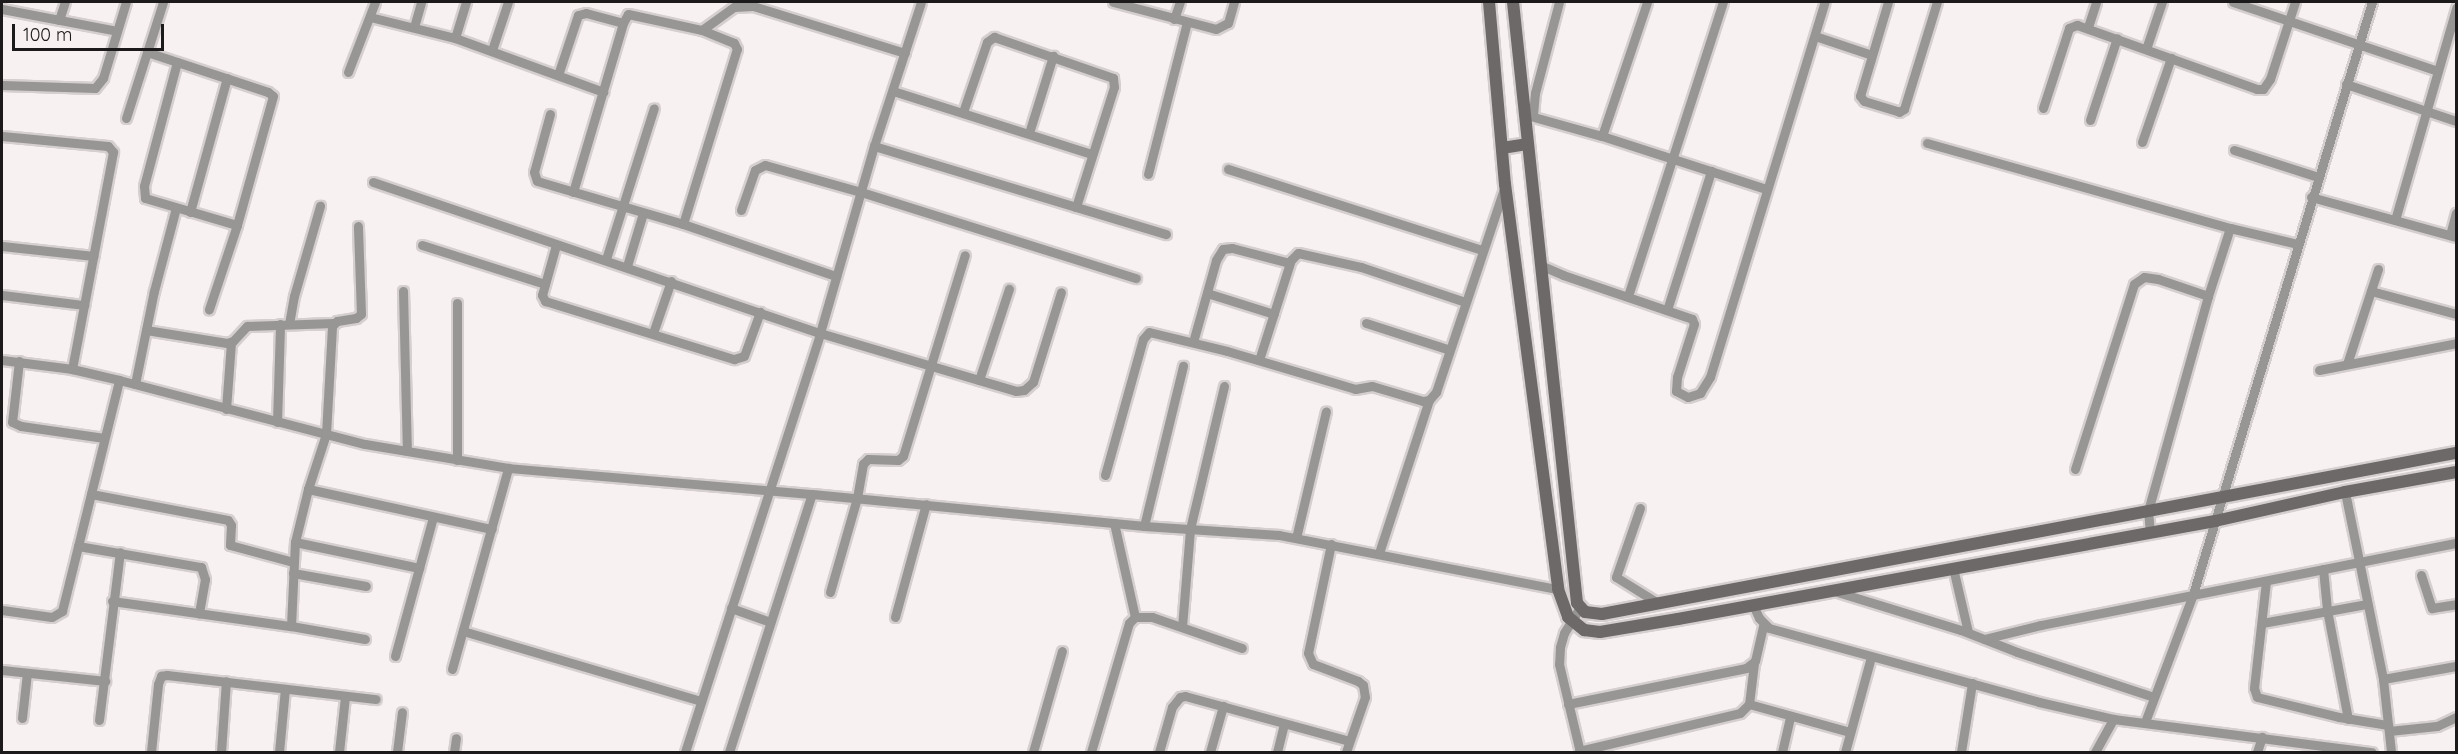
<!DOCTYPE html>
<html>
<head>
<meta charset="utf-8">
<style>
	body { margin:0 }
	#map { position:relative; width:2458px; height:754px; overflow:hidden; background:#f8f1f2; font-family:Quicksand,sans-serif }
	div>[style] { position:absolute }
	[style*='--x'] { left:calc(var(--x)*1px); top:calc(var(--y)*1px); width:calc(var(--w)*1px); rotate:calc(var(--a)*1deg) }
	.roads { filter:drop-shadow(2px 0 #d5cfcf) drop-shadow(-2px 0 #d5cfcf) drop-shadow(0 2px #d5cfcf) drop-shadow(0 -2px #d5cfcf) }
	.street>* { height:9px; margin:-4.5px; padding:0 4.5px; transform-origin:4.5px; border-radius:4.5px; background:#989595 }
	.secondary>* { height:12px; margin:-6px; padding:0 6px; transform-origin:6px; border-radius:6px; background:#6d6969 }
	span { translate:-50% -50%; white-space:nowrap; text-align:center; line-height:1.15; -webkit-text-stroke:5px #f8f1f2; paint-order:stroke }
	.frame { position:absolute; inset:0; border:3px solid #1c1a1a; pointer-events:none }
	.scale { position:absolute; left:12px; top:24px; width:152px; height:27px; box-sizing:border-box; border:3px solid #1c1a1a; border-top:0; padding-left:8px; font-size:18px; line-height:21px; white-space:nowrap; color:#1c1a1a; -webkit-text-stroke:4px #f8f1f2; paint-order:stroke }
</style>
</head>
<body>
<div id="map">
	<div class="roads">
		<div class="street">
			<div style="--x:1113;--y:2;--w:106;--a:14.7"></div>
			<div style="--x:1216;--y:29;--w:13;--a:-27"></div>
			<div style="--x:1228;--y:23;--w:22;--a:-74"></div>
			<div style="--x:1888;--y:2;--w:98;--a:106.6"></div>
			<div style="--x:1860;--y:96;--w:6;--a:51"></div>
			<div style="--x:1864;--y:101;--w:37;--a:17"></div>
			<div style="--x:1899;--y:112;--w:6;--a:-31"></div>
			<div style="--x:1904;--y:109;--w:112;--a:-72.9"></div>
			<div style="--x:2233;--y:2;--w:216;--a:18.6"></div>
			<div style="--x:2;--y:9;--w:117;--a:10.8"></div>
			<div style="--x:370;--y:17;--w:88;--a:13.9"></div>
			<div style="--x:455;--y:38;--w:158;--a:20"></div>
			<div style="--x:1174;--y:19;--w:18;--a:-71"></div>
			<div style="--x:59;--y:20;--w:19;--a:-72"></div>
			<div style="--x:414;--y:27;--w:26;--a:-74"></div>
			<div style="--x:2088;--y:27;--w:26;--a:-72"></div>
			<div style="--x:1815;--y:36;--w:60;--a:18.4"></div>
			<div style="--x:455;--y:38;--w:38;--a:-73"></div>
			<div style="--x:2146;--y:49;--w:50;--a:-71.2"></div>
			<div style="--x:492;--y:50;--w:51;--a:-71.6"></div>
			<div style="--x:147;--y:52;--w:127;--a:18.3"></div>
			<div style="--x:268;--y:92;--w:6;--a:39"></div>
			<div style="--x:273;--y:96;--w:134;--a:105.6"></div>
			<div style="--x:237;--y:225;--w:89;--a:108.4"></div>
			<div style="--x:177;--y:62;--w:128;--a:104.9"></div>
			<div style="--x:144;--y:186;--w:12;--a:85"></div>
			<div style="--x:145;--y:198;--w:96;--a:16.4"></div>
			<div style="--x:348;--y:72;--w:75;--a:-68.9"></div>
			<div style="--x:558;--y:75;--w:63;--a:-71.6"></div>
			<div style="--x:578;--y:15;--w:8;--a:-14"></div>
			<div style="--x:586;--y:13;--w:38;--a:15"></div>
			<div style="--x:2346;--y:84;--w:116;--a:18.6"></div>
			<div style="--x:2;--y:85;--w:93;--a:1.8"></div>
			<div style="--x:95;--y:88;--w:13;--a:-51"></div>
			<div style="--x:103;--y:78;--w:79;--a:-73.2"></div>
			<div style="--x:893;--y:91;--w:209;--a:17.6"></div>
			<div style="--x:2043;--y:108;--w:84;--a:-72"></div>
			<div style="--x:2069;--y:28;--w:9;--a:-21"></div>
			<div style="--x:2077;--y:25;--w:191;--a:19.6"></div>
			<div style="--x:2257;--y:89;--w:6;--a:0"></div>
			<div style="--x:2263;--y:89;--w:12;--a:-55"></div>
			<div style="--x:2270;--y:79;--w:81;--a:-72"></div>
			<div style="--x:963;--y:112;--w:74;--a:-71.1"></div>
			<div style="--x:987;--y:42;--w:9;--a:-36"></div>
			<div style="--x:994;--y:37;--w:126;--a:19"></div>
			<div style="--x:1113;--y:78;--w:9;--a:84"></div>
			<div style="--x:1114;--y:87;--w:126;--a:107.6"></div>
			<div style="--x:550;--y:114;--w:60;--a:105.4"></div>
			<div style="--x:534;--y:172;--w:9;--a:72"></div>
			<div style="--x:537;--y:181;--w:152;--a:16.4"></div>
			<div style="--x:683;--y:224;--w:162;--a:18.8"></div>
			<div style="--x:1523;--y:114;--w:82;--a:15.6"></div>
			<div style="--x:1602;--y:136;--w:172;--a:17.9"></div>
			<div style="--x:1533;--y:115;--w:22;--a:-85"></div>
			<div style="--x:1535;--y:93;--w:94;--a:-75.2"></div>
			<div style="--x:126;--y:118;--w:122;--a:-72.3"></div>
			<div style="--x:2090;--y:120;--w:86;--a:-71.8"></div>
			<div style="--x:1029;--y:133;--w:81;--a:-72.7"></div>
			<div style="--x:2;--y:136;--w:106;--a:5.4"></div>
			<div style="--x:108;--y:146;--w:8;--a:50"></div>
			<div style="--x:113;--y:152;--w:221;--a:100.7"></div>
			<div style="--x:1602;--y:136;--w:141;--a:-71.4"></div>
			<div style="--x:2142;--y:142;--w:89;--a:-71"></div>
			<div style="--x:1927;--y:143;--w:315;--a:15.7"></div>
			<div style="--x:2230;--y:228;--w:69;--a:13.4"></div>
			<div style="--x:874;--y:146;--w:305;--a:16.8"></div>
			<div style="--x:2234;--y:150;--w:88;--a:17.8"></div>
			<div style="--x:1228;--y:169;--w:267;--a:17.7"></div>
			<div style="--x:1148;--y:174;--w:157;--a:-75.6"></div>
			<div style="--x:373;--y:182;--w:472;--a:18.7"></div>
			<div style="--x:820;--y:333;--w:204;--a:16.5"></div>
			<div style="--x:1016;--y:391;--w:8;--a:-7"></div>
			<div style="--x:1024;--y:390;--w:12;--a:-42"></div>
			<div style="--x:1033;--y:382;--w:94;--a:-72.7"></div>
			<div style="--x:573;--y:192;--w:176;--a:-73.5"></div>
			<div style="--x:623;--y:23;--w:10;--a:-61"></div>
			<div style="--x:628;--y:14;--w:76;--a:12.2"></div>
			<div style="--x:702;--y:30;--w:39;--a:-36"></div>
			<div style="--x:734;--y:7;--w:19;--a:-3"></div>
			<div style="--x:753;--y:6;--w:159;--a:17.2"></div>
			<div style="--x:2311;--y:197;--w:150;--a:15.4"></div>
			<div style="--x:741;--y:210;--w:42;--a:-70.7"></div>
			<div style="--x:755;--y:170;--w:11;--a:-27"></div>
			<div style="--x:765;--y:165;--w:100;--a:15.7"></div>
			<div style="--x:861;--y:192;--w:288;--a:17.4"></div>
			<div style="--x:190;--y:212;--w:139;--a:-74.6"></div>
			<div style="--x:2395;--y:220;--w:221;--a:-73.9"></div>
			<div style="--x:683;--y:224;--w:183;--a:-72.9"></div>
			<div style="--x:737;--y:49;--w:7;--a:-117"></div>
			<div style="--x:734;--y:43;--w:35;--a:-158"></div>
			<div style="--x:2450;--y:235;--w:23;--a:-75"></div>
			<div style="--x:422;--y:245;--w:129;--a:17.6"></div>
			<div style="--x:556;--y:245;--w:52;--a:105.6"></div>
			<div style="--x:542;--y:295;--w:7;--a:63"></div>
			<div style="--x:545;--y:301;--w:198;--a:17.1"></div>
			<div style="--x:734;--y:359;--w:10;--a:-17"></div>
			<div style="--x:744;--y:356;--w:47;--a:-70"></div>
			<div style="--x:2;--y:246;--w:92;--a:6.3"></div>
			<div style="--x:606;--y:259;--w:158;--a:-72.4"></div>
			<div style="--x:1540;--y:265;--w:25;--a:23"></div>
			<div style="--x:1563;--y:275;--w:136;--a:18.8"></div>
			<div style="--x:1692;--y:319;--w:5;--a:68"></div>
			<div style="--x:1694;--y:324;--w:56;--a:107.8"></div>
			<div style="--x:1677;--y:377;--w:14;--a:94"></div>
			<div style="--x:1676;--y:391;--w:13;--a:27"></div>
			<div style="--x:1688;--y:397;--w:13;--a:-18"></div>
			<div style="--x:1700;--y:393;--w:19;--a:-58"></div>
			<div style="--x:1710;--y:377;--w:392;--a:-73"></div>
			<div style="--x:627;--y:266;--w:55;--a:-73.2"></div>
			<div style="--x:403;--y:291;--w:160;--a:88.6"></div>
			<div style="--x:2371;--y:291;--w:88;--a:15.1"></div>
			<div style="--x:1207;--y:293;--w:70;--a:17.4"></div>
			<div style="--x:2;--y:295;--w:83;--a:7"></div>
			<div style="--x:1628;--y:296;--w:309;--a:-72.1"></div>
			<div style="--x:1667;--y:310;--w:146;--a:-72.4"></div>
			<div style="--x:1366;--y:323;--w:88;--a:17.8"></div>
			<div style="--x:289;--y:324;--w:28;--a:-80"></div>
			<div style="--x:294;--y:296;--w:94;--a:-73.9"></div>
			<div style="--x:146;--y:330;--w:82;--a:9.1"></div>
			<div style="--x:227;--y:343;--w:6;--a:-18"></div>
			<div style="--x:233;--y:341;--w:21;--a:-47"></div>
			<div style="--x:247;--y:326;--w:87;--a:-2"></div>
			<div style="--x:653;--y:333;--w:55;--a:-70.9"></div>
			<div style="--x:1193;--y:342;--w:85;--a:-74.3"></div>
			<div style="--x:1216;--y:260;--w:13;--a:-58"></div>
			<div style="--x:1223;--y:249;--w:9;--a:-6"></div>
			<div style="--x:1232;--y:248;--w:59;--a:14.7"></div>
			<div style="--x:2;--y:360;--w:71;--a:7.3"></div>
			<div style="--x:72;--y:369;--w:48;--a:13.2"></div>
			<div style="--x:119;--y:380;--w:254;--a:14.6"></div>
			<div style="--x:365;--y:444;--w:145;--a:9.5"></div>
			<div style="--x:508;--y:468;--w:305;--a:4.9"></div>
			<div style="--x:812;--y:494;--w:334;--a:5.5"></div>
			<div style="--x:1144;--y:526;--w:135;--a:3.8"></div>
			<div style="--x:1279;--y:535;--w:284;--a:11"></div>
			<div style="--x:1259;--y:360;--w:105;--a:-72.3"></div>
			<div style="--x:1291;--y:260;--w:10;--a:-45"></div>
			<div style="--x:1298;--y:253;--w:65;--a:12.5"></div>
			<div style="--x:1361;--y:267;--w:110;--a:18.6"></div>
			<div style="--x:19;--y:361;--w:61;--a:96.5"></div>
			<div style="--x:12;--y:422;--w:10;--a:24"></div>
			<div style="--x:21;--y:426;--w:84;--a:8.2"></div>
			<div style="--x:2347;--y:364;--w:100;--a:-71.9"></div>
			<div style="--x:2319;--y:370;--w:140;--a:-11.1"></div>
			<div style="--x:979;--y:380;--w:96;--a:-71.8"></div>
			<div style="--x:135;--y:384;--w:95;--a:-78.5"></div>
			<div style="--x:154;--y:291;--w:86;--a:-75.2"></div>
			<div style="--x:226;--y:409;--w:67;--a:-85.7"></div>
			<div style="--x:277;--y:422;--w:98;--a:-88.2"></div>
			<div style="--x:457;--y:460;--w:157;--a:-90"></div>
			<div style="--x:2075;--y:469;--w:194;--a:-72.3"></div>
			<div style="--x:2134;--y:284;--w:12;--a:-35"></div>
			<div style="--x:2144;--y:277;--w:14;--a:8"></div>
			<div style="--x:2158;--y:279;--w:53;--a:18.8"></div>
			<div style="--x:1105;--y:475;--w:141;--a:-74.4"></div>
			<div style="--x:1143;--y:339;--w:9;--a:-49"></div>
			<div style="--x:1149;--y:332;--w:80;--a:13.7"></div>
			<div style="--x:1227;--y:351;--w:134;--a:16.5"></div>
			<div style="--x:1355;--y:389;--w:17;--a:-10"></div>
			<div style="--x:1372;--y:386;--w:53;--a:16.4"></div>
			<div style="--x:1423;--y:401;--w:6;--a:-9"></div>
			<div style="--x:308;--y:489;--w:188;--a:12.3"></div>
			<div style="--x:2345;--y:492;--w:191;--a:78.5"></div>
			<div style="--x:2383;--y:679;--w:73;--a:83.7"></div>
			<div style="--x:91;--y:494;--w:139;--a:10.7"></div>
			<div style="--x:228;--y:520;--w:6;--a:59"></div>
			<div style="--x:231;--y:525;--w:20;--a:93"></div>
			<div style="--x:230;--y:545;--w:65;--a:15.1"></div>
			<div style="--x:1640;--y:508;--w:73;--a:109.2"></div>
			<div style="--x:1616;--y:577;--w:49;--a:31.8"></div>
			<div style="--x:1114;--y:523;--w:96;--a:77.4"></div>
			<div style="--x:1144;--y:526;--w:165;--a:-76.3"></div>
			<div style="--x:2150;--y:533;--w:22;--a:-95"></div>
			<div style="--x:2148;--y:511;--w:223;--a:-74.4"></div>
			<div style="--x:2208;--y:296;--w:71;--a:-72.1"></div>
			<div style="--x:1296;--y:538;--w:130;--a:-76.7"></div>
			<div style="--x:295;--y:542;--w:127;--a:11.8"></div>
			<div style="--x:1331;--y:544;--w:111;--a:101.9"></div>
			<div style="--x:1308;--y:653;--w:12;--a:66"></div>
			<div style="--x:1313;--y:664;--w:48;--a:20.7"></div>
			<div style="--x:1358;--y:681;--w:6;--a:39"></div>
			<div style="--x:1363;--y:685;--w:12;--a:81"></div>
			<div style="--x:1365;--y:697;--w:58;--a:109.1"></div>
			<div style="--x:78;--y:546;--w:125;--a:9.7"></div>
			<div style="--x:201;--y:567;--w:13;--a:72"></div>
			<div style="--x:205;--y:579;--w:35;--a:100"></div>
			<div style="--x:1379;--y:553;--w:161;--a:-71.9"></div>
			<div style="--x:1429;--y:400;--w:11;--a:-49"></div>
			<div style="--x:1436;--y:392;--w:217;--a:-71.5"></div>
			<div style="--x:1953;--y:568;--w:66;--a:76.8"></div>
			<div style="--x:2323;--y:569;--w:41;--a:84.4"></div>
			<div style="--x:2327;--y:610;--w:111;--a:79.1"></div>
			<div style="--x:293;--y:573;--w:74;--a:10.1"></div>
			<div style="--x:2421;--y:575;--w:35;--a:72"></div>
			<div style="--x:2432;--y:608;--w:24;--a:-9"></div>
			<div style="--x:2266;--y:581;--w:108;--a:96.4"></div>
			<div style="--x:2254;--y:688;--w:9;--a:72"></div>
			<div style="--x:2257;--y:697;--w:84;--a:13.7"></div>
			<div style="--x:2339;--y:717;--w:50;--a:9.3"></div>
			<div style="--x:1834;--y:591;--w:133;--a:17.1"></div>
			<div style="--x:1961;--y:630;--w:60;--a:21.4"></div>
			<div style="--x:2017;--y:652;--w:144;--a:18.2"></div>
			<div style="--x:830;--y:592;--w:98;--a:-74"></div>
			<div style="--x:857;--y:498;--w:35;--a:-80"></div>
			<div style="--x:863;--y:464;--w:7;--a:-45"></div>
			<div style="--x:868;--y:459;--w:30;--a:2"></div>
			<div style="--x:898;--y:460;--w:6;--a:-39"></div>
			<div style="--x:903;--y:456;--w:210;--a:-72.9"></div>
			<div style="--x:112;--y:601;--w:181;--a:8"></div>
			<div style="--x:291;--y:626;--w:75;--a:10"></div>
			<div style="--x:1753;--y:605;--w:14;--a:65"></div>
			<div style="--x:1759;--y:618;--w:14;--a:45"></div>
			<div style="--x:1769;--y:628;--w:280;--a:15.3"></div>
			<div style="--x:2039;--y:702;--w:76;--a:12.9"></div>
			<div style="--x:2113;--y:719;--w:261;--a:7.3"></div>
			<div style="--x:731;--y:608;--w:41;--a:19.7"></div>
			<div style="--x:1579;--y:609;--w:28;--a:122"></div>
			<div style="--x:1564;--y:633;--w:15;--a:106"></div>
			<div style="--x:1560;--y:647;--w:17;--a:93"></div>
			<div style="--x:1559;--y:664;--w:90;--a:76.6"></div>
			<div style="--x:2;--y:610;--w:50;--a:8"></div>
			<div style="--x:52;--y:617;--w:12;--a:-31"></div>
			<div style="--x:62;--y:611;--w:238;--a:-76.1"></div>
			<div style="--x:895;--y:617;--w:117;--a:-74.7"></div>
			<div style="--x:2262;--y:623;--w:107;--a:-10.3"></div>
			<div style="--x:291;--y:626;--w:84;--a:-87.3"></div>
			<div style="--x:295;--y:542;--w:55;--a:-76.2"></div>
			<div style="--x:308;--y:489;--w:58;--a:-71.9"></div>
			<div style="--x:326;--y:434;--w:108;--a:-86.8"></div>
			<div style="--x:332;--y:326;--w:7;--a:-45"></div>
			<div style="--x:337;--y:321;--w:19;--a:-9"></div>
			<div style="--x:356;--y:318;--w:6;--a:-39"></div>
			<div style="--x:361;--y:314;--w:88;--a:-92"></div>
			<div style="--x:1182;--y:627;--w:98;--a:-85.3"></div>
			<div style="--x:1190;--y:529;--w:147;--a:-76.6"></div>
			<div style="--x:463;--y:631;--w:248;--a:16.4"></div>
			<div style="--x:1984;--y:639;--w:59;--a:-13.8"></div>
			<div style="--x:2041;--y:625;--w:423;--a:-11.2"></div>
			<div style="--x:395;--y:656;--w:144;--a:-74.7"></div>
			<div style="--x:452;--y:669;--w:209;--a:-74.4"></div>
			<div style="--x:2;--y:670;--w:104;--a:6.1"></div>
			<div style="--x:2383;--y:679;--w:74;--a:-10.1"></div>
			<div style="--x:1568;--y:704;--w:182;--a:-11.4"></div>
			<div style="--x:1746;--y:668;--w:11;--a:-38"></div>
			<div style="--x:1755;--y:661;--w:37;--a:-77"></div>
			<div style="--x:1749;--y:704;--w:105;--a:15.5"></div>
			<div style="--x:22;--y:718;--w:45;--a:-83.7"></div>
			<div style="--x:99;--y:720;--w:169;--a:-82.9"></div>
			<div style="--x:2145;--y:722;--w:137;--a:-69.4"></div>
			<div style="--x:2193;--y:594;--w:618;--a:-73.18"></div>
			<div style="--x:2389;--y:731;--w:48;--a:-5.9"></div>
			<div style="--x:2437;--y:726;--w:21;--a:-25"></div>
			<div style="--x:1579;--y:751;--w:165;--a:-13.3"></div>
			<div style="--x:1740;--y:713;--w:13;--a:-45"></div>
			<div style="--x:1749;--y:704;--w:41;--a:-83"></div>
			<div style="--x:151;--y:752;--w:68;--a:-84.1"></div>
			<div style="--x:158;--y:684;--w:9;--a:-69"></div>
			<div style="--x:161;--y:676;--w:6;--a:-9"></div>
			<div style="--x:167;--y:675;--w:210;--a:6.6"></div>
			<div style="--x:221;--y:752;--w:71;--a:-86"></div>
			<div style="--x:279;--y:752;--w:63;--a:-84.6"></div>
			<div style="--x:339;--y:752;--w:55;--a:-83.8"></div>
			<div style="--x:397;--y:752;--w:40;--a:-82.9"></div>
			<div style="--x:454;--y:752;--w:14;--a:-82"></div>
			<div style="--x:685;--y:752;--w:440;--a:-72.1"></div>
			<div style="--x:820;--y:333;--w:195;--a:-73.9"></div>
			<div style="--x:874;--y:146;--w:151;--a:-71.9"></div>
			<div style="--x:729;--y:752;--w:271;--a:-72.2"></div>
			<div style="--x:1033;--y:752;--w:105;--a:-74"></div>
			<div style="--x:1091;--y:752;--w:134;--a:-73.6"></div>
			<div style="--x:1129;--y:623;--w:8;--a:-45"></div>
			<div style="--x:1135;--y:617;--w:17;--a:0"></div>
			<div style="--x:1152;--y:617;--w:95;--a:19"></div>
			<div style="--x:1159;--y:752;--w:47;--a:-73.9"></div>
			<div style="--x:1172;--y:707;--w:13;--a:-51"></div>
			<div style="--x:1180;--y:697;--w:5;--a:-11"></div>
			<div style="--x:1185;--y:696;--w:170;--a:15.3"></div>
			<div style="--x:1210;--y:752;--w:48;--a:-74.2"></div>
			<div style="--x:1277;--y:752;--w:29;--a:-76"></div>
			<div style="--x:1782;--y:752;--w:37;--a:-77"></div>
			<div style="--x:1845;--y:752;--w:98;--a:-74.7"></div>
			<div style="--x:1961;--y:752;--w:70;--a:-80.9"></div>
			<div style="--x:2095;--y:752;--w:38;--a:-61"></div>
			<div style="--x:2257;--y:752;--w:16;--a:-72"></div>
		</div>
		<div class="secondary">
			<div style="--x:1489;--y:2;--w:183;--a:85"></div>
			<div style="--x:1505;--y:184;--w:408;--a:82.5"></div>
			<div style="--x:1558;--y:589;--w:30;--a:70"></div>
			<div style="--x:1568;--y:617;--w:21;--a:39"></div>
			<div style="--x:1584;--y:630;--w:16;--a:7"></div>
			<div style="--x:1600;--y:632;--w:79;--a:-9.5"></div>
			<div style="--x:1678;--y:619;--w:546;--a:-10.34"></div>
			<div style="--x:2215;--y:521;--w:133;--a:-12.6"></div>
			<div style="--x:2345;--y:492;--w:113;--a:-10.2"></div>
			<div style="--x:1513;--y:2;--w:604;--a:83.92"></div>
			<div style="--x:1577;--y:603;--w:12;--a:48"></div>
			<div style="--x:1585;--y:612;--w:17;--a:7"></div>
			<div style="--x:1602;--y:614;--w:869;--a:-10.68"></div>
			<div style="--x:1502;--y:148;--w:25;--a:-9"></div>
		</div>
	</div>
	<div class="frame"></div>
	<div class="scale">100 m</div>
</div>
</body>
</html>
